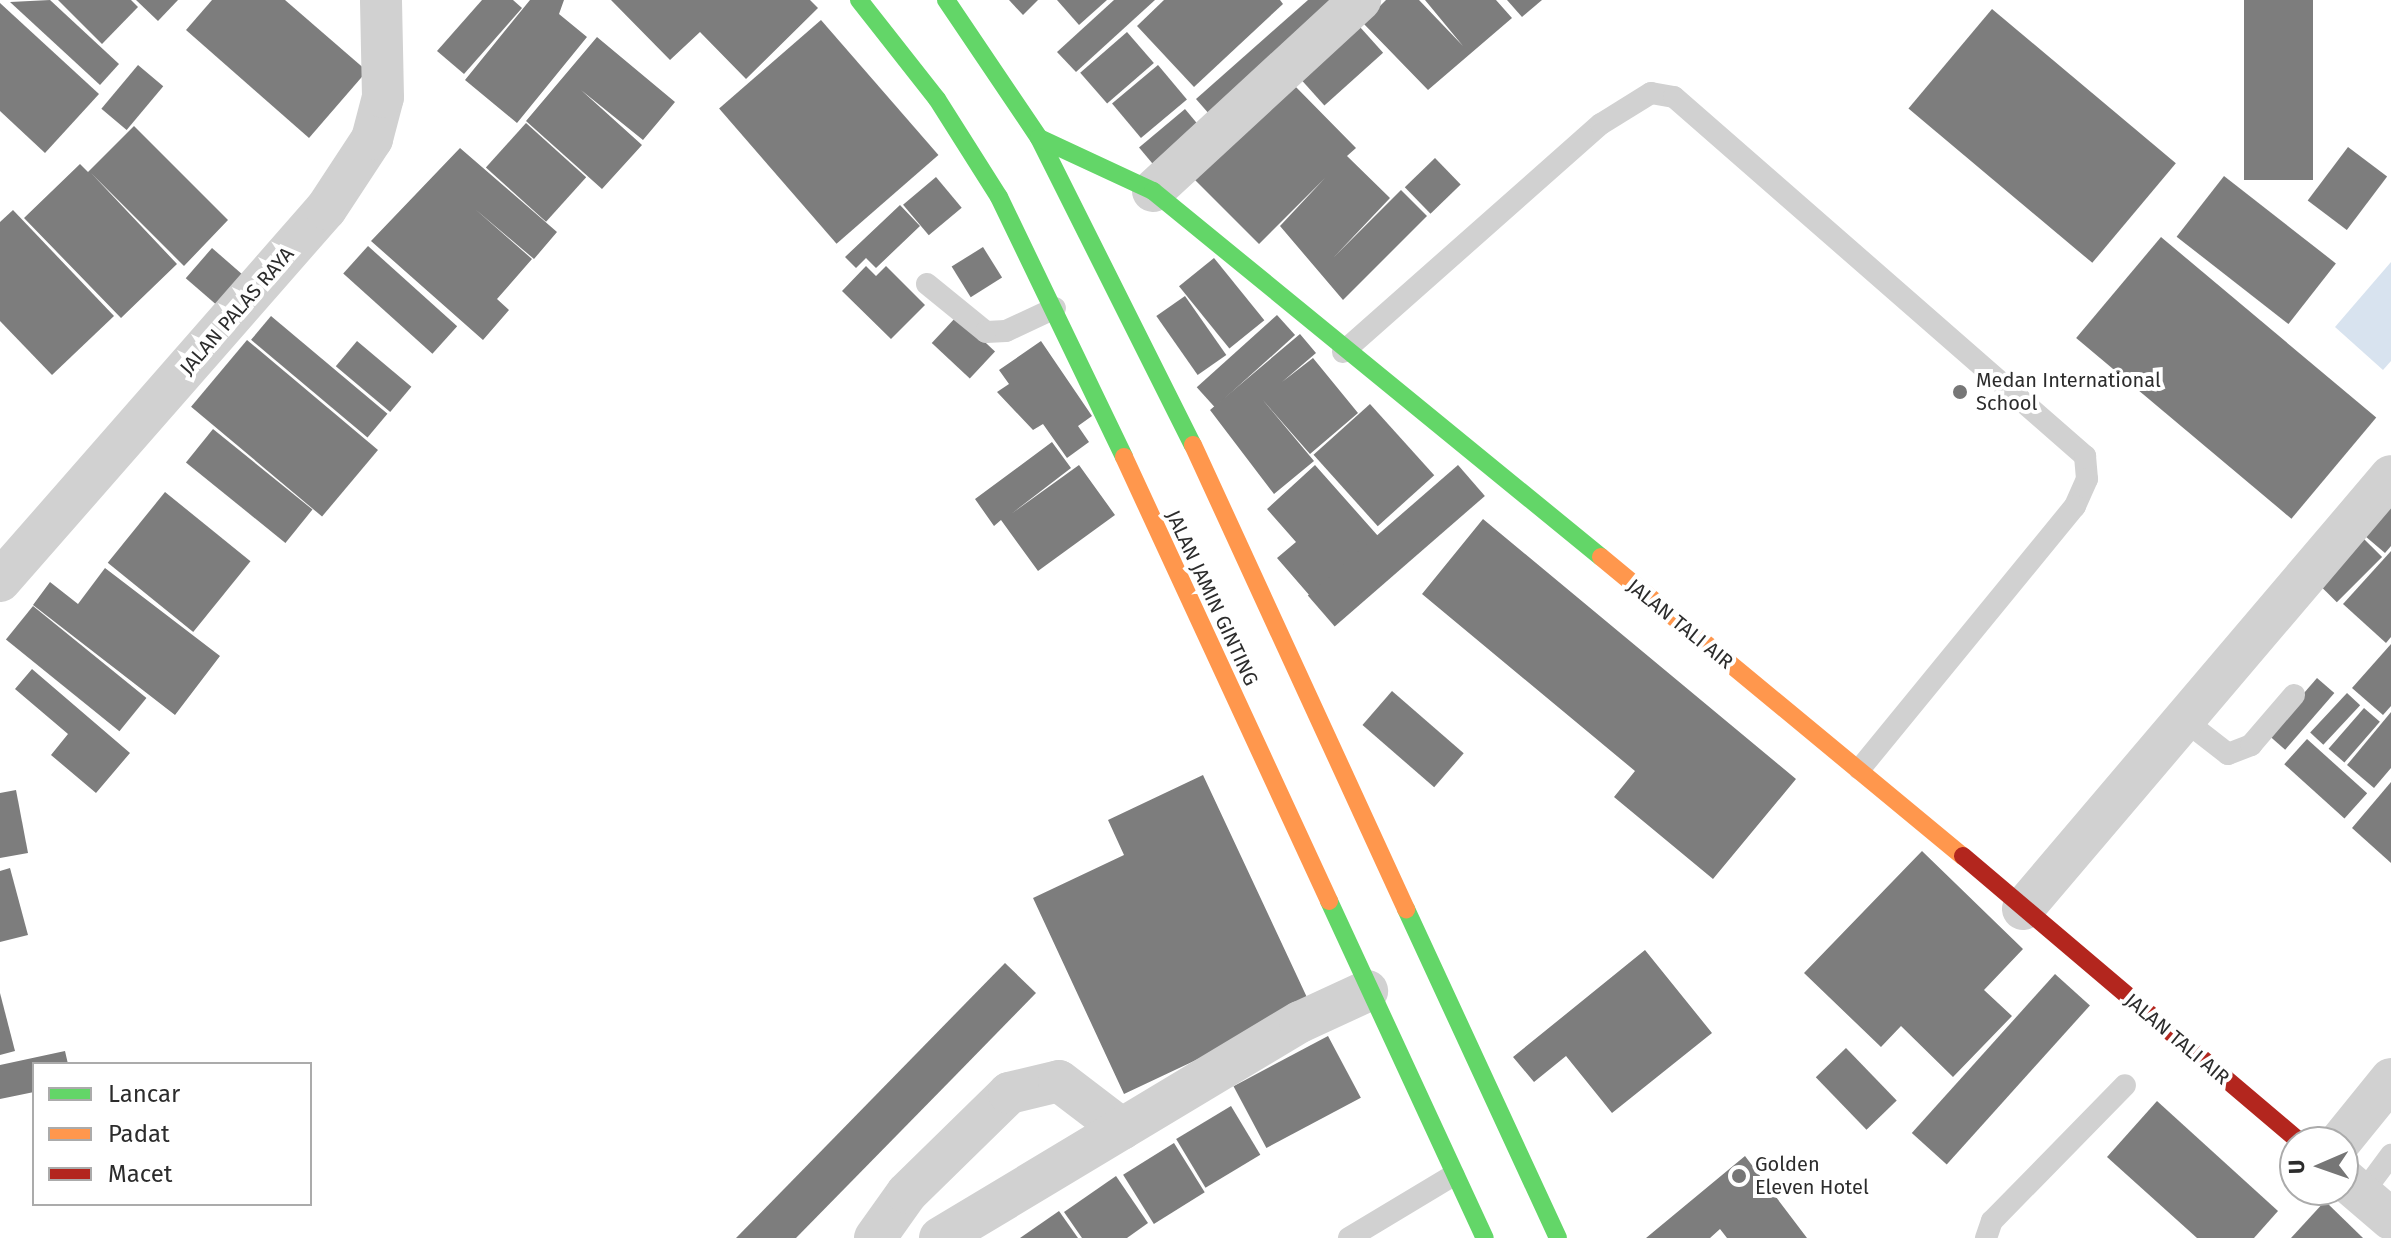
<!DOCTYPE html>
<html>
<head>
<meta charset="utf-8">
<style>
	body { margin:0 }
	#map { position:relative; width:2391px; height:1238px; overflow:hidden; background:#fff; font-family:"Fira Sans",sans-serif }
	div>[style] { position:absolute }
	[style*='--x'] { left:calc(var(--x)*1px); top:calc(var(--y)*1px); width:calc(var(--w)*1px); rotate:calc(var(--a)*1deg) }
	.water>* { inset:0; background:#d8e3ef }
	.building>* { inset:0; background:#7d7d7d; transform-origin:0 0 }
	.lane>* { height:22px; margin:-11px; padding:0 11px; transform-origin:11px; border-radius:11px; background:#d1d1d1 }
	.street>* { height:42px; margin:-21px; padding:0 21px; transform-origin:21px; border-radius:21px; background:#d1d1d1 }
	.fast>* { height:18px; margin:-9px; padding:0 9px; transform-origin:9px; border-radius:9px; background:#63d668 }
	.slow>* { height:18px; margin:-9px; padding:0 9px; transform-origin:9px; border-radius:9px; background:#ff974d }
	.jam>* { height:18px; margin:-9px; padding:0 9px; transform-origin:9px; border-radius:9px; background:#b3261e }
	.dots>* { width:22px; height:22px; translate:-50% -50%; box-sizing:border-box; border:4px solid #fff; border-radius:50% }
	span { translate:-50% -50%; white-space:nowrap; text-align:center; line-height:1.15; -webkit-text-stroke:8px #fff; paint-order:stroke }
	.street-label { font-size:20px; color:#2c2c2c }
	.poi-label { font-size:20px; color:#2c2c2c }
	.left { translate:0 -50%; text-align:left }
	.legend { position:absolute; left:32px; top:1062px; width:280px; height:144px; box-sizing:border-box; background:#fff; border:2px solid #ababab; margin:0; padding:10px 14px; list-style:none; font-size:24px; color:#2c2c2c }
	.legend li { display:flex; align-items:center; gap:16px; height:40px }
	.legend b { width:40px; border:2px solid #ababab }
	.north { position:absolute; left:2279px; top:1126px; width:80px; height:80px; box-sizing:border-box; background:#fff; border:2px solid #ababab; border-radius:50%; rotate:268deg; font-size:22px; font-weight:700; line-height:32px; text-align:center; color:#2c2c2c }
	.north::after { content:''; display:block; margin:auto; width:28px; height:36px; background:#767676; clip-path:polygon(50% 0,100% 100%,50% 72%,0 100%) }
</style>
</head>
<body>
<div id="map">
	<div class="water">
		<div style="clip-path:polygon(2391px 262px,2391px 361px,2383px 370px,2335px 327px)"></div>
	</div>
	<div class="building">
		<div style="clip-path:polygon(50px 0,119px 64px,100px 85px,10px 2px)"></div>
		<div style="clip-path:polygon(58px 0,131px 0,138px 7px,102px 44px)"></div>
		<div style="clip-path:polygon(136px 0,178px 0,158px 21px)"></div>
		<div style="clip-path:polygon(212px 0,285px 0,367px 71px,309px 138px,186px 30px)"></div>
		<div style="clip-path:polygon(482px 0,513px 0,522px 8px,464px 74px,437px 51px)"></div>
		<div style="clip-path:polygon(530px 0,564px 0,559px 14px,587px 37px,517px 123px,465px 80px)"></div>
		<div style="clip-path:polygon(611px 0,810px 0,818px 8px,746px 79px,700px 32px,670px 60px)"></div>
		<div style="clip-path:polygon(1009px 0,1038px 0,1023px 15px)"></div>
		<div style="clip-path:polygon(1057px 0,1107px 0,1079px 25px)"></div>
		<div style="clip-path:polygon(1114px 0,1155px 0,1076px 72px,1057px 52px)"></div>
		<div style="clip-path:polygon(1164px 0,1280px 0,1283px 4px,1194px 87px,1137px 26px)"></div>
		<div style="clip-path:polygon(1308px 0,1343px 0,1217px 123px,1196px 99px)"></div>
		<div style="clip-path:polygon(1386px 0,1419px 0,1463px 46px,1425px 0,1496px 0,1512px 18px,1428px 90px,1363px 23px)"></div>
		<div style="clip-path:polygon(1507px 0,1542px 0,1522px 17px)"></div>
		<div style="left:2244px;top:0;width:69px;height:180px"></div>
		<div style="clip-path:polygon(0 3px,99px 94px,45px 153px,0 111px)"></div>
		<div style="left:1992px;top:9px;width:240px;height:130px;rotate:40deg"></div>
		<div style="left:1351px;top:17px;width:48px;height:79px;rotate:48deg"></div>
		<div style="left:821px;top:20px;width:179px;height:135px;rotate:49deg"></div>
		<div style="left:1127px;top:32px;width:41px;height:62px;rotate:49deg"></div>
		<div style="clip-path:polygon(597px 37px,675px 102px,643px 140px,581px 90px,642px 145px,602px 189px,526px 121px)"></div>
		<div style="left:138px;top:65px;width:33px;height:57px;rotate:40deg"></div>
		<div style="left:1158px;top:65px;width:45px;height:60px;rotate:50deg"></div>
		<div style="clip-path:polygon(1292px 83px,1356px 148px,1347px 156px,1390px 198px,1334px 257px,1401px 190px,1427px 216px,1343px 300px,1280px 226px,1325px 178px,1259px 244px,1195px 180px)"></div>
		<div style="left:1185px;top:109px;width:31px;height:60px;rotate:50deg"></div>
		<div style="left:526px;top:123px;width:81px;height:60px;rotate:42deg"></div>
		<div style="clip-path:polygon(134px 126px,228px 220px,184px 266px,91px 173px,177px 264px,121px 318px,24px 218px,80px 164px,88px 172px)"></div>
		<div style="left:2348px;top:147px;width:49px;height:67px;rotate:37deg"></div>
		<div style="clip-path:polygon(460px 148px,557px 232px,534px 259px,475px 209px,532px 259px,497px 299px,509px 310px,483px 340px,371px 241px)"></div>
		<div style="left:1435px;top:158px;width:37px;height:42px;rotate:46deg"></div>
		<div style="left:2224px;top:176px;width:142px;height:77px;rotate:38deg"></div>
		<div style="left:936px;top:177px;width:40px;height:43px;rotate:50deg"></div>
		<div style="clip-path:polygon(900px 205px,920px 226px,876px 268px,866px 258px,856px 268px,845px 257px)"></div>
		<div style="clip-path:polygon(13px 210px,114px 316px,52px 375px,0 321px,0 222px)"></div>
		<div style="left:2161px;top:237px;width:281px;height:132px;rotate:40deg"></div>
		<div style="left:368px;top:246px;width:120px;height:37px;rotate:42deg"></div>
		<div style="left:983px;top:247px;width:36px;height:37px;rotate:58deg"></div>
		<div style="left:212px;top:248px;width:46px;height:40px;rotate:41deg"></div>
		<div style="left:1214px;top:258px;width:80px;height:45px;rotate:51deg"></div>
		<div style="clip-path:polygon(866px 266px,876px 276px,886px 266px,925px 305px,891px 339px,842px 291px)"></div>
		<div style="left:1185px;top:296px;width:72px;height:35px;rotate:55deg"></div>
		<div style="left:1277px;top:315px;width:27px;height:108px;rotate:48deg"></div>
		<div style="left:271px;top:316px;width:152px;height:31px;rotate:40deg"></div>
		<div style="left:957px;top:316px;width:52px;height:37px;rotate:43deg"></div>
		<div style="clip-path:polygon(1300px 334px,1316px 353px,1282px 382px,1313px 358px,1358px 413px,1310px 454px,1262px 399px,1314px 461px,1274px 494px,1210px 410px)"></div>
		<div style="left:247px;top:340px;width:171px;height:87px;rotate:40deg"></div>
		<div style="left:357px;top:341px;width:71px;height:33px;rotate:40deg"></div>
		<div style="clip-path:polygon(1041px 341px,1092px 416px,1078px 426px,1089px 442px,1067px 458px,1043px 424px,1033px 430px,997px 392px,1009px 384px,999px 370px)"></div>
		<div style="left:1370px;top:404px;width:96px;height:76px;rotate:48deg"></div>
		<div style="left:213px;top:429px;width:128px;height:43px;rotate:39deg"></div>
		<div style="clip-path:polygon(1052px 442px,1071px 468px,1011px 514px,1079px 465px,1115px 515px,1038px 571px,1001px 520px,994px 526px,975px 499px)"></div>
		<div style="clip-path:polygon(1315px 465px,1378px 536px,1310px 596px,1277px 558px,1296px 542px,1267px 509px)"></div>
		<div style="left:1458px;top:465px;width:41px;height:199px;rotate:49deg"></div>
		<div style="left:165px;top:492px;width:110px;height:91px;rotate:39deg"></div>
		<div style="clip-path:polygon(2391px 506px,2391px 546px,2385px 553px,2365px 536px)"></div>
		<div style="clip-path:polygon(1483px 519px,1796px 779px,1713px 879px,1614px 797px,1635px 771px,1422px 594px)"></div>
		<div style="left:2363px;top:538px;width:27px;height:64px;rotate:45deg"></div>
		<div style="clip-path:polygon(2391px 551px,2391px 637px,2386px 643px,2343px 604px)"></div>
		<div style="clip-path:polygon(105px 568px,220px 656px,175px 715px,33px 605px,50px 582px,78px 604px)"></div>
		<div style="left:33px;top:606px;width:146px;height:43px;rotate:39deg"></div>
		<div style="clip-path:polygon(2391px 644px,2391px 706px,2383px 715px,2352px 688px)"></div>
		<div style="clip-path:polygon(32px 669px,130px 753px,96px 793px,51px 755px,68px 734px,15px 689px)"></div>
		<div style="left:2317px;top:678px;width:23px;height:75px;rotate:41deg"></div>
		<div style="left:1392px;top:691px;width:95px;height:45px;rotate:41deg"></div>
		<div style="left:2347px;top:693px;width:18px;height:54px;rotate:43deg"></div>
		<div style="left:2364px;top:708px;width:21px;height:54px;rotate:41deg"></div>
		<div style="clip-path:polygon(2391px 712px,2391px 768px,2374px 788px,2347px 765px)"></div>
		<div style="left:2307px;top:739px;width:81px;height:34px;rotate:42deg"></div>
		<div style="clip-path:polygon(1203px 775px,1311px 1006px,1124px 1094px,1033px 898px,1124px 855px,1108px 820px)"></div>
		<div style="clip-path:polygon(2391px 782px,2391px 863px,2352px 828px)"></div>
		<div style="clip-path:polygon(16px 790px,28px 853px,0 858px,0 793px)"></div>
		<div style="clip-path:polygon(1922px 851px,2023px 949px,1984px 990px,2012px 1016px,1953px 1077px,1901px 1026px,1881px 1047px,1804px 973px)"></div>
		<div style="clip-path:polygon(10px 868px,28px 935px,0 942px,0 871px)"></div>
		<div style="clip-path:polygon(1645px 950px,1712px 1033px,1612px 1113px,1566px 1056px,1534px 1082px,1513px 1057px)"></div>
		<div style="clip-path:polygon(1005px 963px,1036px 993px,952px 1079px,796px 1238px,736px 1238px)"></div>
		<div style="left:2055px;top:974px;width:47px;height:214px;rotate:42deg"></div>
		<div style="clip-path:polygon(0 993px,15px 1051px,0 1055px)"></div>
		<div style="left:1328px;top:1036px;width:70px;height:107px;rotate:62deg"></div>
		<div style="left:1846px;top:1048px;width:73px;height:42px;rotate:46deg"></div>
		<div style="clip-path:polygon(65px 1051px,68px 1064px,34px 1064px,34px 1092px,0 1099px,0 1065px)"></div>
		<div style="clip-path:polygon(2157px 1101px,2278px 1211px,2254px 1238px,2197px 1238px,2107px 1157px)"></div>
		<div style="left:1231px;top:1106px;width:57px;height:64px;rotate:59deg"></div>
		<div style="left:1174px;top:1143px;width:58px;height:60px;rotate:58deg"></div>
		<div style="clip-path:polygon(1745px 1156px,1807px 1238px,1727px 1238px,1720px 1229px,1710px 1238px,1646px 1238px)"></div>
		<div style="clip-path:polygon(1116px 1176px,1148px 1223px,1127px 1238px,1082px 1238px,1064px 1212px)"></div>
		<div style="clip-path:polygon(2325px 1201px,2363px 1238px,2291px 1238px)"></div>
		<div style="clip-path:polygon(1059px 1211px,1078px 1238px,1020px 1238px)"></div>
	</div>
	<div class="lane">
		<div style="--x:927;--y:284;--w:76;--a:39.1"></div>
		<div style="--x:986;--y:332;--w:20;--a:-3"></div>
		<div style="--x:1006;--y:331;--w:54;--a:-25.1"></div>
		<div style="--x:1343;--y:352;--w:344;--a:-41.5"></div>
		<div style="--x:1601;--y:124;--w:59;--a:-31.8"></div>
		<div style="--x:1651;--y:93;--w:23;--a:10"></div>
		<div style="--x:1674;--y:97;--w:546;--a:41.14"></div>
		<div style="--x:2085;--y:456;--w:23;--a:85"></div>
		<div style="--x:2087;--y:479;--w:30;--a:114"></div>
		<div style="--x:2075;--y:506;--w:340;--a:129.3"></div>
		<div style="--x:2183;--y:719;--w:57;--a:37.9"></div>
		<div style="--x:2228;--y:754;--w:25;--a:-21"></div>
		<div style="--x:2251;--y:745;--w:66;--a:-49.3"></div>
		<div style="--x:2362;--y:1194;--w:49;--a:-53.4"></div>
		<div style="--x:1349;--y:1238;--w:122;--a:-31"></div>
		<div style="--x:1986;--y:1238;--w:18;--a:-71"></div>
		<div style="--x:1992;--y:1221;--w:190;--a:-45.6"></div>
	</div>
	<div class="street">
		<div style="--x:1153;--y:191;--w:282;--a:-42.7"></div>
		<div style="--x:0;--y:581;--w:495;--a:-48.8"></div>
		<div style="--x:326;--y:209;--w:84;--a:-56.7"></div>
		<div style="--x:372;--y:139;--w:43;--a:-75.3"></div>
		<div style="--x:383;--y:97;--w:97;--a:-91.2"></div>
		<div style="--x:2023;--y:909;--w:568;--a:-49.64"></div>
		<div style="--x:2340;--y:1142;--w:81;--a:-51"></div>
		<div style="--x:2343;--y:1178;--w:63;--a:40.5"></div>
		<div style="--x:875;--y:1238;--w:55;--a:-54.6"></div>
		<div style="--x:907;--y:1193;--w:143;--a:-44.4"></div>
		<div style="--x:1009;--y:1093;--w:51;--a:-13.5"></div>
		<div style="--x:1059;--y:1081;--w:79;--a:37.3"></div>
		<div style="--x:940;--y:1238;--w:420;--a:-31"></div>
		<div style="--x:1300;--y:1022;--w:74;--a:-24.8"></div>
	</div>
	<div class="fast">
		<div style="--x:859;--y:0;--w:126;--a:51.8"></div>
		<div style="--x:937;--y:99;--w:116;--a:57.7"></div>
		<div style="--x:999;--y:197;--w:288;--a:64.3"></div>
		<div style="--x:946;--y:0;--w:166;--a:56"></div>
		<div style="--x:1039;--y:138;--w:343;--a:63.4"></div>
		<div style="--x:1039;--y:138;--w:126;--a:24.9"></div>
		<div style="--x:1153;--y:191;--w:578;--a:39.25"></div>
		<div style="--x:1329;--y:901;--w:371;--a:65.2"></div>
		<div style="--x:1406;--y:909;--w:362;--a:65.2"></div>
	</div>
	<div class="slow">
		<div style="--x:1193;--y:445;--w:511;--a:65.34"></div>
		<div style="--x:1124;--y:457;--w:489;--a:65.2"></div>
		<div style="--x:1601;--y:557;--w:470;--a:39.6"></div>
	</div>
	<div class="jam">
		<div style="--x:1963;--y:856;--w:442;--a:40.3"></div>
	</div>
	<div class="dots">
		<div style="left:1960px;top:392px;background:#767676"></div>
		<div style="left:1739px;top:1176px;background:#767676"></div>
	</div>
	<div class="street-label">
		<span style="left:237px;top:311px;rotate:-49deg">JALAN PALAS RAYA</span>
		<span style="left:1212px;top:598px;rotate:65deg">JALAN JAMIN GINTING</span>
		<span style="left:1680px;top:624px;rotate:39deg">JALAN TALI AIR</span>
		<span style="left:2177px;top:1039px;rotate:40deg">JALAN TALI AIR</span>
	</div>
	<div class="poi-label">
		<span class="left" style="left:1976px;top:392px">Medan International<br>School</span>
		<span class="left" style="left:1755px;top:1176px">Golden<br>Eleven Hotel</span>
	</div>
	<ul class="legend">
	<li><b style="height:10px;background:#63d668"></b>Lancar</li>
	<li><b style="height:10px;background:#ff974d"></b>Padat</li>
	<li><b style="height:10px;background:#b3261e"></b>Macet</li>
	</ul>
	<div class="north">U</div>
</div>
</body>
</html>
